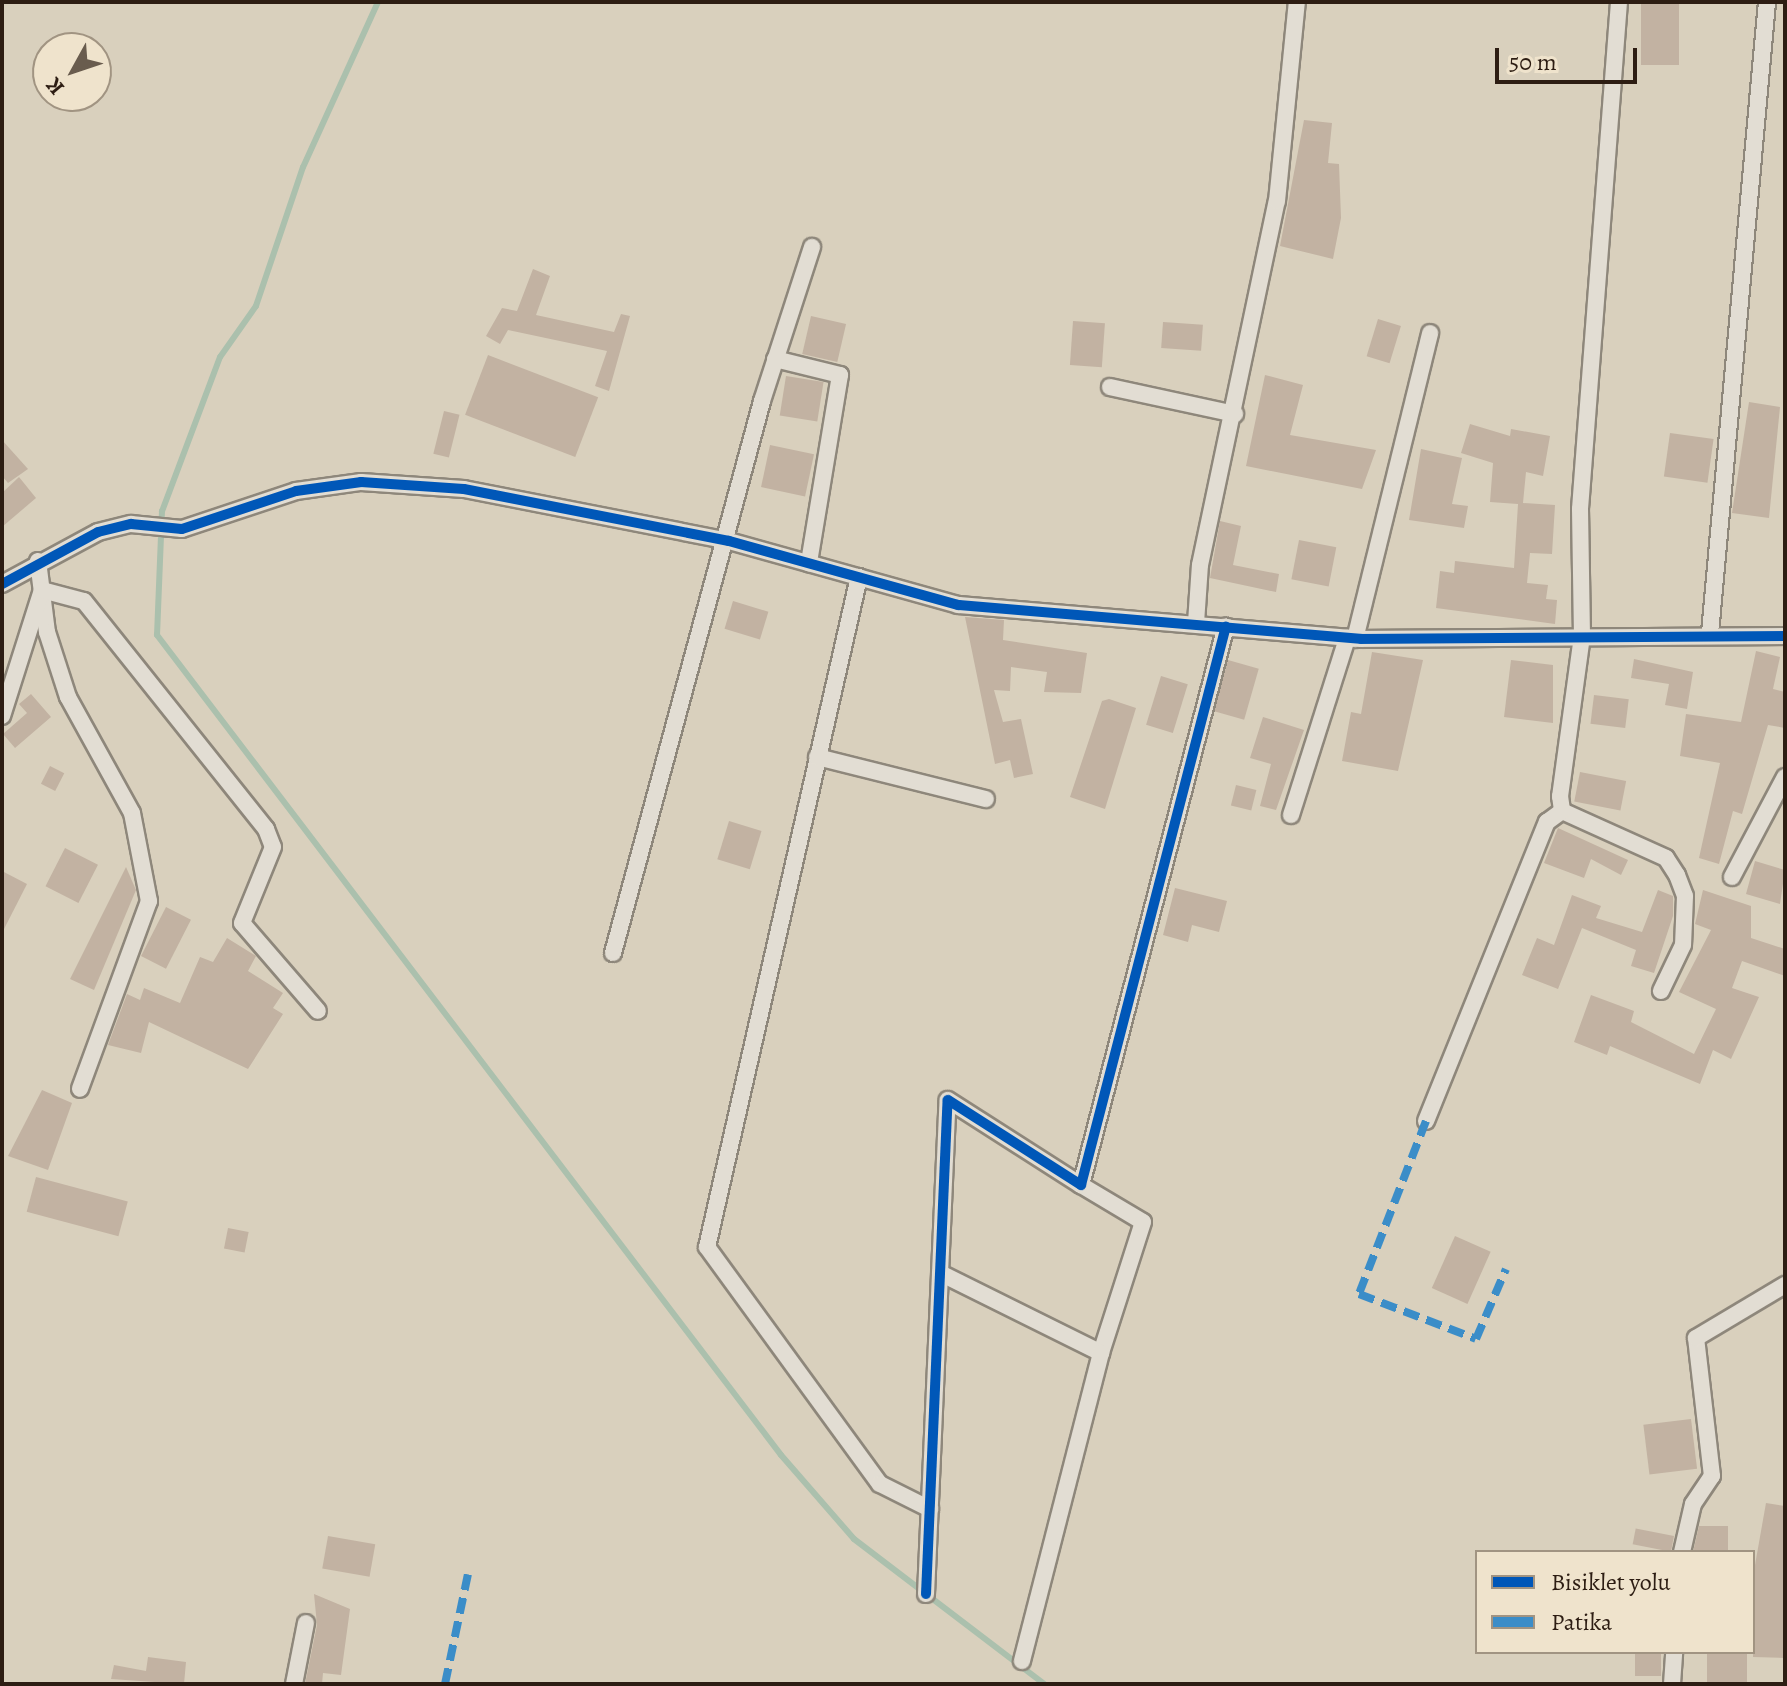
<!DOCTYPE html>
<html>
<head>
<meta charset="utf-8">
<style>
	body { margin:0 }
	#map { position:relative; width:1787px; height:1686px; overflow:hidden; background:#d9d0bd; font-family:Alegreya,serif }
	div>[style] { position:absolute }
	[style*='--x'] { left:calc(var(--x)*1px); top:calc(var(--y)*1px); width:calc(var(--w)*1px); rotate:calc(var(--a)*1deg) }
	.stream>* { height:6px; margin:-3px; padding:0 3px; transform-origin:3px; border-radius:3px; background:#abc0ad }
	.building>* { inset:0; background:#c2b2a2; transform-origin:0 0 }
	.roads { filter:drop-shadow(2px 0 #8e877b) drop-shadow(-2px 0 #8e877b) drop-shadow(0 2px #8e877b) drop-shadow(0 -2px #8e877b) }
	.street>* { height:16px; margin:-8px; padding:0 8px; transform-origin:8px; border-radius:8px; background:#e2ddd3 }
	.quiet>* { height:8px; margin-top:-4px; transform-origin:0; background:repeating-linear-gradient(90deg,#3b8dc8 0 16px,transparent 0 24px) }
	.cycleway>* { height:10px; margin:-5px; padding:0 5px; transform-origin:5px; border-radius:5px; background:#0057b8 }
	span { translate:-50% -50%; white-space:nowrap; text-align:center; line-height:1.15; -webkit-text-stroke:6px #efe3cc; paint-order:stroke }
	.frame { position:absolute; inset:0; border:4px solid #2d1d13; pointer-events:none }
	.legend { position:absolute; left:1475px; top:1550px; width:280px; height:104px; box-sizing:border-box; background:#efe3cc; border:2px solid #a19482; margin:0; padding:10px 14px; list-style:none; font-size:24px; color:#2d1d13 }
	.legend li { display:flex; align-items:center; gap:16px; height:40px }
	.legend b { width:40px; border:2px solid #a19482 }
	.north { position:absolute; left:32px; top:32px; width:80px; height:80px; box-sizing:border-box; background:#efe3cc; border:2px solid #a19482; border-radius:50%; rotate:230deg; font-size:22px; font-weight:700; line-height:32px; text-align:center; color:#2d1d13 }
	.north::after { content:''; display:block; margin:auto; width:28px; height:36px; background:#695c4e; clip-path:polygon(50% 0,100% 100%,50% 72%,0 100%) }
	.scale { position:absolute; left:1495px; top:48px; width:142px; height:36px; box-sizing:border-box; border:4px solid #2d1d13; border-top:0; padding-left:10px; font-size:24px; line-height:28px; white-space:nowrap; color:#2d1d13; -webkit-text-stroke:6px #efe3cc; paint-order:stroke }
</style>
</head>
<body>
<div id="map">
	<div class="stream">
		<div style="--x:378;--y:2;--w:181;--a:114.4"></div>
		<div style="--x:303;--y:167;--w:147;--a:108.7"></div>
		<div style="--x:256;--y:306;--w:62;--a:125.2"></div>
		<div style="--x:220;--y:357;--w:165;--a:110.6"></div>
		<div style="--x:162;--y:511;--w:124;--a:92.3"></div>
		<div style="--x:157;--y:635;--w:1030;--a:52.73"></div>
		<div style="--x:781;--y:1455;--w:111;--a:49"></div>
		<div style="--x:854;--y:1539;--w:239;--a:37.3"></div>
	</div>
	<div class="building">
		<div style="left:1641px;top:2px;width:38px;height:63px"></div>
		<div style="clip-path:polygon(1304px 120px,1332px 123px,1328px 163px,1339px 164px,1341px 218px,1333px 259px,1280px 246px)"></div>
		<div style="clip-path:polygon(533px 269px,550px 276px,536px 315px,614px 332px,621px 314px,630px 316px,609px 391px,595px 386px,607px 351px,508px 330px,500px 344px,486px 336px,502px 308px,517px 311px)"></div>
		<div style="left:811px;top:316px;width:36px;height:39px;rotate:13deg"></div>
		<div style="left:1378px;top:319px;width:24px;height:39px;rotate:17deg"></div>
		<div style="left:1073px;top:321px;width:32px;height:44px;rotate:4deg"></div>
		<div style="left:1163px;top:322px;width:40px;height:26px;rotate:4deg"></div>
		<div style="left:488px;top:355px;width:118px;height:64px;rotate:21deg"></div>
		<div style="clip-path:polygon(1265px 375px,1303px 385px,1290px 435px,1376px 450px,1362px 489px,1246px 466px)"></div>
		<div style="left:786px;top:376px;width:38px;height:40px;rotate:9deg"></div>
		<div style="clip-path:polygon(1749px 402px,1780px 407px,1769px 518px,1732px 513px)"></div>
		<div style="left:444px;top:411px;width:16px;height:44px;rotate:14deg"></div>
		<div style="clip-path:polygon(1470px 424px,1510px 436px,1511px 429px,1550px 436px,1543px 476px,1526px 472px,1523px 503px,1555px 505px,1552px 554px,1530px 553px,1527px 583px,1548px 585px,1546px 599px,1557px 600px,1555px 624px,1436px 608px,1440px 571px,1454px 573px,1455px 561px,1514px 568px,1518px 504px,1490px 502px,1493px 463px,1461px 453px)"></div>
		<div style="left:1670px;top:433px;width:44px;height:44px;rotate:8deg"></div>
		<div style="clip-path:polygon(2px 440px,28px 469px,8px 483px,2px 476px)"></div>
		<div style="left:770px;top:445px;width:45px;height:43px;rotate:12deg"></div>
		<div style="clip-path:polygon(1421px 449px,1462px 458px,1452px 504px,1468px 506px,1464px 528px,1409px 520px)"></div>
		<div style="clip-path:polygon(19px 477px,36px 498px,2px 527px,2px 493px)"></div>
		<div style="clip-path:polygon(1220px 521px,1241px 526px,1233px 565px,1279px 574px,1276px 592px,1210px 578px)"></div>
		<div style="left:1299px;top:540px;width:38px;height:40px;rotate:11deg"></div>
		<div style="left:733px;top:601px;width:37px;height:29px;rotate:17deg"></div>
		<div style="clip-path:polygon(965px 617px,1004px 620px,1003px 640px,1087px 653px,1081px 693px,1044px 692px,1047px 672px,1011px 667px,1010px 691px,994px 690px,1003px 722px,1021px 719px,1033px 774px,1014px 778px,1010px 760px,995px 764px)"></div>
		<div style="clip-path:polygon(1756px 651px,1780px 657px,1773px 689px,1785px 692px,1785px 728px,1768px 725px,1742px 814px,1733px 811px,1719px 864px,1699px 858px,1720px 763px,1680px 756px,1686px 714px,1741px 722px)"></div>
		<div style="clip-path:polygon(1372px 652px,1423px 660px,1398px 771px,1342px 761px,1351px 712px,1361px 714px)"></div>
		<div style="clip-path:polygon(1634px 659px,1693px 672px,1687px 709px,1665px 705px,1669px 684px,1631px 678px)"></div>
		<div style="left:1228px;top:660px;width:32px;height:53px;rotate:16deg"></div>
		<div style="clip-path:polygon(1511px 660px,1553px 665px,1553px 723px,1504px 717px)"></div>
		<div style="left:1161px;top:676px;width:28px;height:51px;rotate:17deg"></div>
		<div style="clip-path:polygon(31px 694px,51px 717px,15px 748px,3px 734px,27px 713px,19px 704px)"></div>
		<div style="left:1594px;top:695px;width:35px;height:29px;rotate:7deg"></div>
		<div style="clip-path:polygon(1109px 699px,1136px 708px,1105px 809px,1070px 797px,1102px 701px)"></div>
		<div style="clip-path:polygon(1263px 717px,1304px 730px,1276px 810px,1260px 806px,1271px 764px,1250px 758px)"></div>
		<div style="left:50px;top:766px;width:16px;height:20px;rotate:27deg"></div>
		<div style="left:1580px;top:772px;width:47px;height:30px;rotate:11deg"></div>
		<div style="left:1236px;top:785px;width:21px;height:21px;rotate:14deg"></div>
		<div style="left:729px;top:821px;width:34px;height:40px;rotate:17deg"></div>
		<div style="clip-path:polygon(1558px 828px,1628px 860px,1621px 875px,1591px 859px,1584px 878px,1544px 863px)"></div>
		<div style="left:65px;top:848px;width:37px;height:43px;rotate:27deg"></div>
		<div style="clip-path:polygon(1755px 861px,1785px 870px,1780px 904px,1746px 894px)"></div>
		<div style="clip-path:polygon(126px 867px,136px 890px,94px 990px,70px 979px)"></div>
		<div style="clip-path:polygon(2px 871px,27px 884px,2px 933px)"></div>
		<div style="clip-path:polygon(1175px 888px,1227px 901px,1219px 932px,1192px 925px,1188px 942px,1163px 935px)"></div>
		<div style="clip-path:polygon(1658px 890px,1673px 896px,1673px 916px,1654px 973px,1631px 966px,1636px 950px,1582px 928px,1558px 989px,1522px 975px,1537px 938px,1554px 945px,1572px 895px,1601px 906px,1596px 918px,1642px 932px)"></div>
		<div style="clip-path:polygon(1703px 890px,1751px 906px,1751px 938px,1785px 949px,1785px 976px,1742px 961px,1732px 988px,1759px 997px,1731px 1059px,1713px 1050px,1700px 1084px,1610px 1046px,1607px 1055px,1574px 1042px,1591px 995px,1634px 1011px,1631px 1022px,1694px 1054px,1716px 1009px,1679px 992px,1711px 930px,1695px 924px)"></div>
		<div style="left:166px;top:907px;width:28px;height:55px;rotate:27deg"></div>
		<div style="clip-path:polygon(227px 938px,256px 956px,248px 971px,283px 993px,273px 1008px,283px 1014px,248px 1069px,149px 1022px,141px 1053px,108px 1045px,127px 994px,140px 1000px,144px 988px,180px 1003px,200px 957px,213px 962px)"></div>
		<div style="clip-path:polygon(42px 1090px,72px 1103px,48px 1170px,8px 1156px)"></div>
		<div style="left:36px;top:1177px;width:95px;height:36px;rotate:15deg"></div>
		<div style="left:228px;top:1228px;width:21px;height:21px;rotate:11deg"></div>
		<div style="left:1455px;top:1236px;width:39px;height:57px;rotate:24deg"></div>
		<div style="left:1691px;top:1419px;width:50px;height:48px;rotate:83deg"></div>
		<div style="clip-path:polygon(1766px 1503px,1785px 1506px,1785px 1658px,1753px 1657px,1755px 1565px)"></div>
		<div style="clip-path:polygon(1699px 1526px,1728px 1526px,1728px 1552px,1693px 1552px)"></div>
		<div style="left:328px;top:1536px;width:48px;height:33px;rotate:10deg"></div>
		<div style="left:1674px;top:1536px;width:16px;height:39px;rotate:101deg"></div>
		<div style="clip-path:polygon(314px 1594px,350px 1609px,341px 1675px,323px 1673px,322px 1684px,305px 1684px,317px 1625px)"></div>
		<div style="left:1635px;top:1652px;width:26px;height:24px"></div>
		<div style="left:1707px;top:1652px;width:40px;height:32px"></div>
		<div style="clip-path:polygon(148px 1657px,186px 1662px,184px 1684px,111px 1679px,114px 1665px,146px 1671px)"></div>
	</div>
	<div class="roads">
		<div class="street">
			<div style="--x:1619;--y:2;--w:508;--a:94.4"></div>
			<div style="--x:1580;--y:509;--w:127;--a:89.1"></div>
			<div style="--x:1582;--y:636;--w:162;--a:97.8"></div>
			<div style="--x:1560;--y:796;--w:15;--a:82"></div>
			<div style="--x:1562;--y:811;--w:114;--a:24.3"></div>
			<div style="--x:1666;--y:858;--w:20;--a:57"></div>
			<div style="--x:1677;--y:875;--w:22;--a:69"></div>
			<div style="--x:1685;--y:896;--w:49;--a:92.3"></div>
			<div style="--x:1683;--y:945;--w:51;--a:115.6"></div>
			<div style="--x:775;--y:359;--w:67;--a:13.8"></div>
			<div style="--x:840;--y:375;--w:191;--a:99.4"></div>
			<div style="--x:1110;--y:387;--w:128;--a:12.2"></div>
			<div style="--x:38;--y:561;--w:72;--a:82.8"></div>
			<div style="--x:47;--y:632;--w:68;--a:72.1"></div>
			<div style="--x:68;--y:697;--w:132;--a:61.1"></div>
			<div style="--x:132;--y:813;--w:90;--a:79.1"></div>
			<div style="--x:149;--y:901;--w:200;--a:110.2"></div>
			<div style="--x:859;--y:577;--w:687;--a:102.78"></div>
			<div style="--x:707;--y:1247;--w:293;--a:53.9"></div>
			<div style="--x:880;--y:1484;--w:56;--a:26.6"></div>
			<div style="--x:2;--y:584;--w:109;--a:-28.4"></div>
			<div style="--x:98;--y:532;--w:34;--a:-14"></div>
			<div style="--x:131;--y:524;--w:51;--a:5.6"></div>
			<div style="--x:182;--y:529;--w:120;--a:-18.4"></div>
			<div style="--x:296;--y:491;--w:66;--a:-7.9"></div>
			<div style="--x:361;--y:482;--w:103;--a:3.9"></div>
			<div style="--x:464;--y:489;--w:270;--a:11.1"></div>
			<div style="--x:729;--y:541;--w:238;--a:15.6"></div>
			<div style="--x:958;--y:605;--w:404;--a:4.8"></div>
			<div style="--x:1361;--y:639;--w:424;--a:-0.4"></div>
			<div style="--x:1196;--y:623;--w:58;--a:-86.1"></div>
			<div style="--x:1200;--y:565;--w:372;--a:-78.1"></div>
			<div style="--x:1277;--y:201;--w:200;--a:-84.3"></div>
			<div style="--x:1710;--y:633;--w:634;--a:-84.84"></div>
			<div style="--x:1355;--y:639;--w:315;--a:-76.2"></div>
			<div style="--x:2;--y:716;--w:132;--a:-72.4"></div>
			<div style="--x:42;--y:590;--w:43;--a:14.7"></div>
			<div style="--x:84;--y:601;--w:292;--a:51.4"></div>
			<div style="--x:266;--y:829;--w:19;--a:69"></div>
			<div style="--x:273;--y:847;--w:82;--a:112.2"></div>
			<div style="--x:242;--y:923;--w:116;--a:49.2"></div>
			<div style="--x:817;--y:757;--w:174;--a:14"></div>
			<div style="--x:1291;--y:815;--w:186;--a:-72.4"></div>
			<div style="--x:1732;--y:877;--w:113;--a:-62.1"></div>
			<div style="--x:613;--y:953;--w:572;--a:-74.89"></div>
			<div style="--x:762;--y:401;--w:162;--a:-72"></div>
			<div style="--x:1426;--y:1121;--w:323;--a:-68"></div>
			<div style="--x:1547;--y:822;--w:19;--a:-36"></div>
			<div style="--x:1081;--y:1185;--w:72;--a:30.8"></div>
			<div style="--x:1143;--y:1222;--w:138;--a:107.8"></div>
			<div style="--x:940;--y:1273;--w:180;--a:26.4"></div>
			<div style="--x:1101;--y:1353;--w:318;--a:104.4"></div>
			<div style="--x:1682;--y:1552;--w:49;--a:-77.1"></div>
			<div style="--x:1693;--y:1504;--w:34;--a:-56"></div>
			<div style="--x:1712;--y:1476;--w:139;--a:-96.6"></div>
			<div style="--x:1696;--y:1338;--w:104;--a:-30.8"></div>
			<div style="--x:926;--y:1594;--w:494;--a:-87.5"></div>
			<div style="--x:948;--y:1100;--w:158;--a:32.6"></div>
			<div style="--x:1081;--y:1185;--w:577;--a:-75.46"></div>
			<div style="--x:294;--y:1684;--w:62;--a:-78.9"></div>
			<div style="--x:1672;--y:1684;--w:32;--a:-86"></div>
		</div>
	</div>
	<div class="quiet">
		<div style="--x:1426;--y:1121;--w:186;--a:111.2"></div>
		<div style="--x:1359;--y:1294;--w:125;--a:21"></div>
		<div style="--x:1476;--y:1339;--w:76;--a:-66.8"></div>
		<div style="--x:445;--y:1684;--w:112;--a:-78.2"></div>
	</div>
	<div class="cycleway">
		<div style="--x:2;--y:584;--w:109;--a:-28.4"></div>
		<div style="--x:98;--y:532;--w:34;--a:-14"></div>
		<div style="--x:131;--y:524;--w:51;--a:5.6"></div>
		<div style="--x:182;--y:529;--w:120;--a:-18.4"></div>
		<div style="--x:296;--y:491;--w:66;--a:-7.9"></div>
		<div style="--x:361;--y:482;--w:103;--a:3.9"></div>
		<div style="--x:464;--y:489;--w:270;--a:11.1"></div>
		<div style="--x:729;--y:541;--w:238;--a:15.6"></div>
		<div style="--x:958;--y:605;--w:404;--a:4.8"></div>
		<div style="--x:1361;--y:639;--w:424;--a:-0.4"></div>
		<div style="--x:926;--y:1594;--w:494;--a:-87.5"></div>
		<div style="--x:948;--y:1100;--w:158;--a:32.6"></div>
		<div style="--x:1081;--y:1185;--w:577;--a:-75.46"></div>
	</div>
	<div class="frame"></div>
	<ul class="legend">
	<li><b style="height:10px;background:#0057b8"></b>Bisiklet yolu</li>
	<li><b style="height:10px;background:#3b8dc8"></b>Patika</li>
	</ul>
	<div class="north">K</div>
	<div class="scale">50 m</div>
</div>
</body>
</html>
